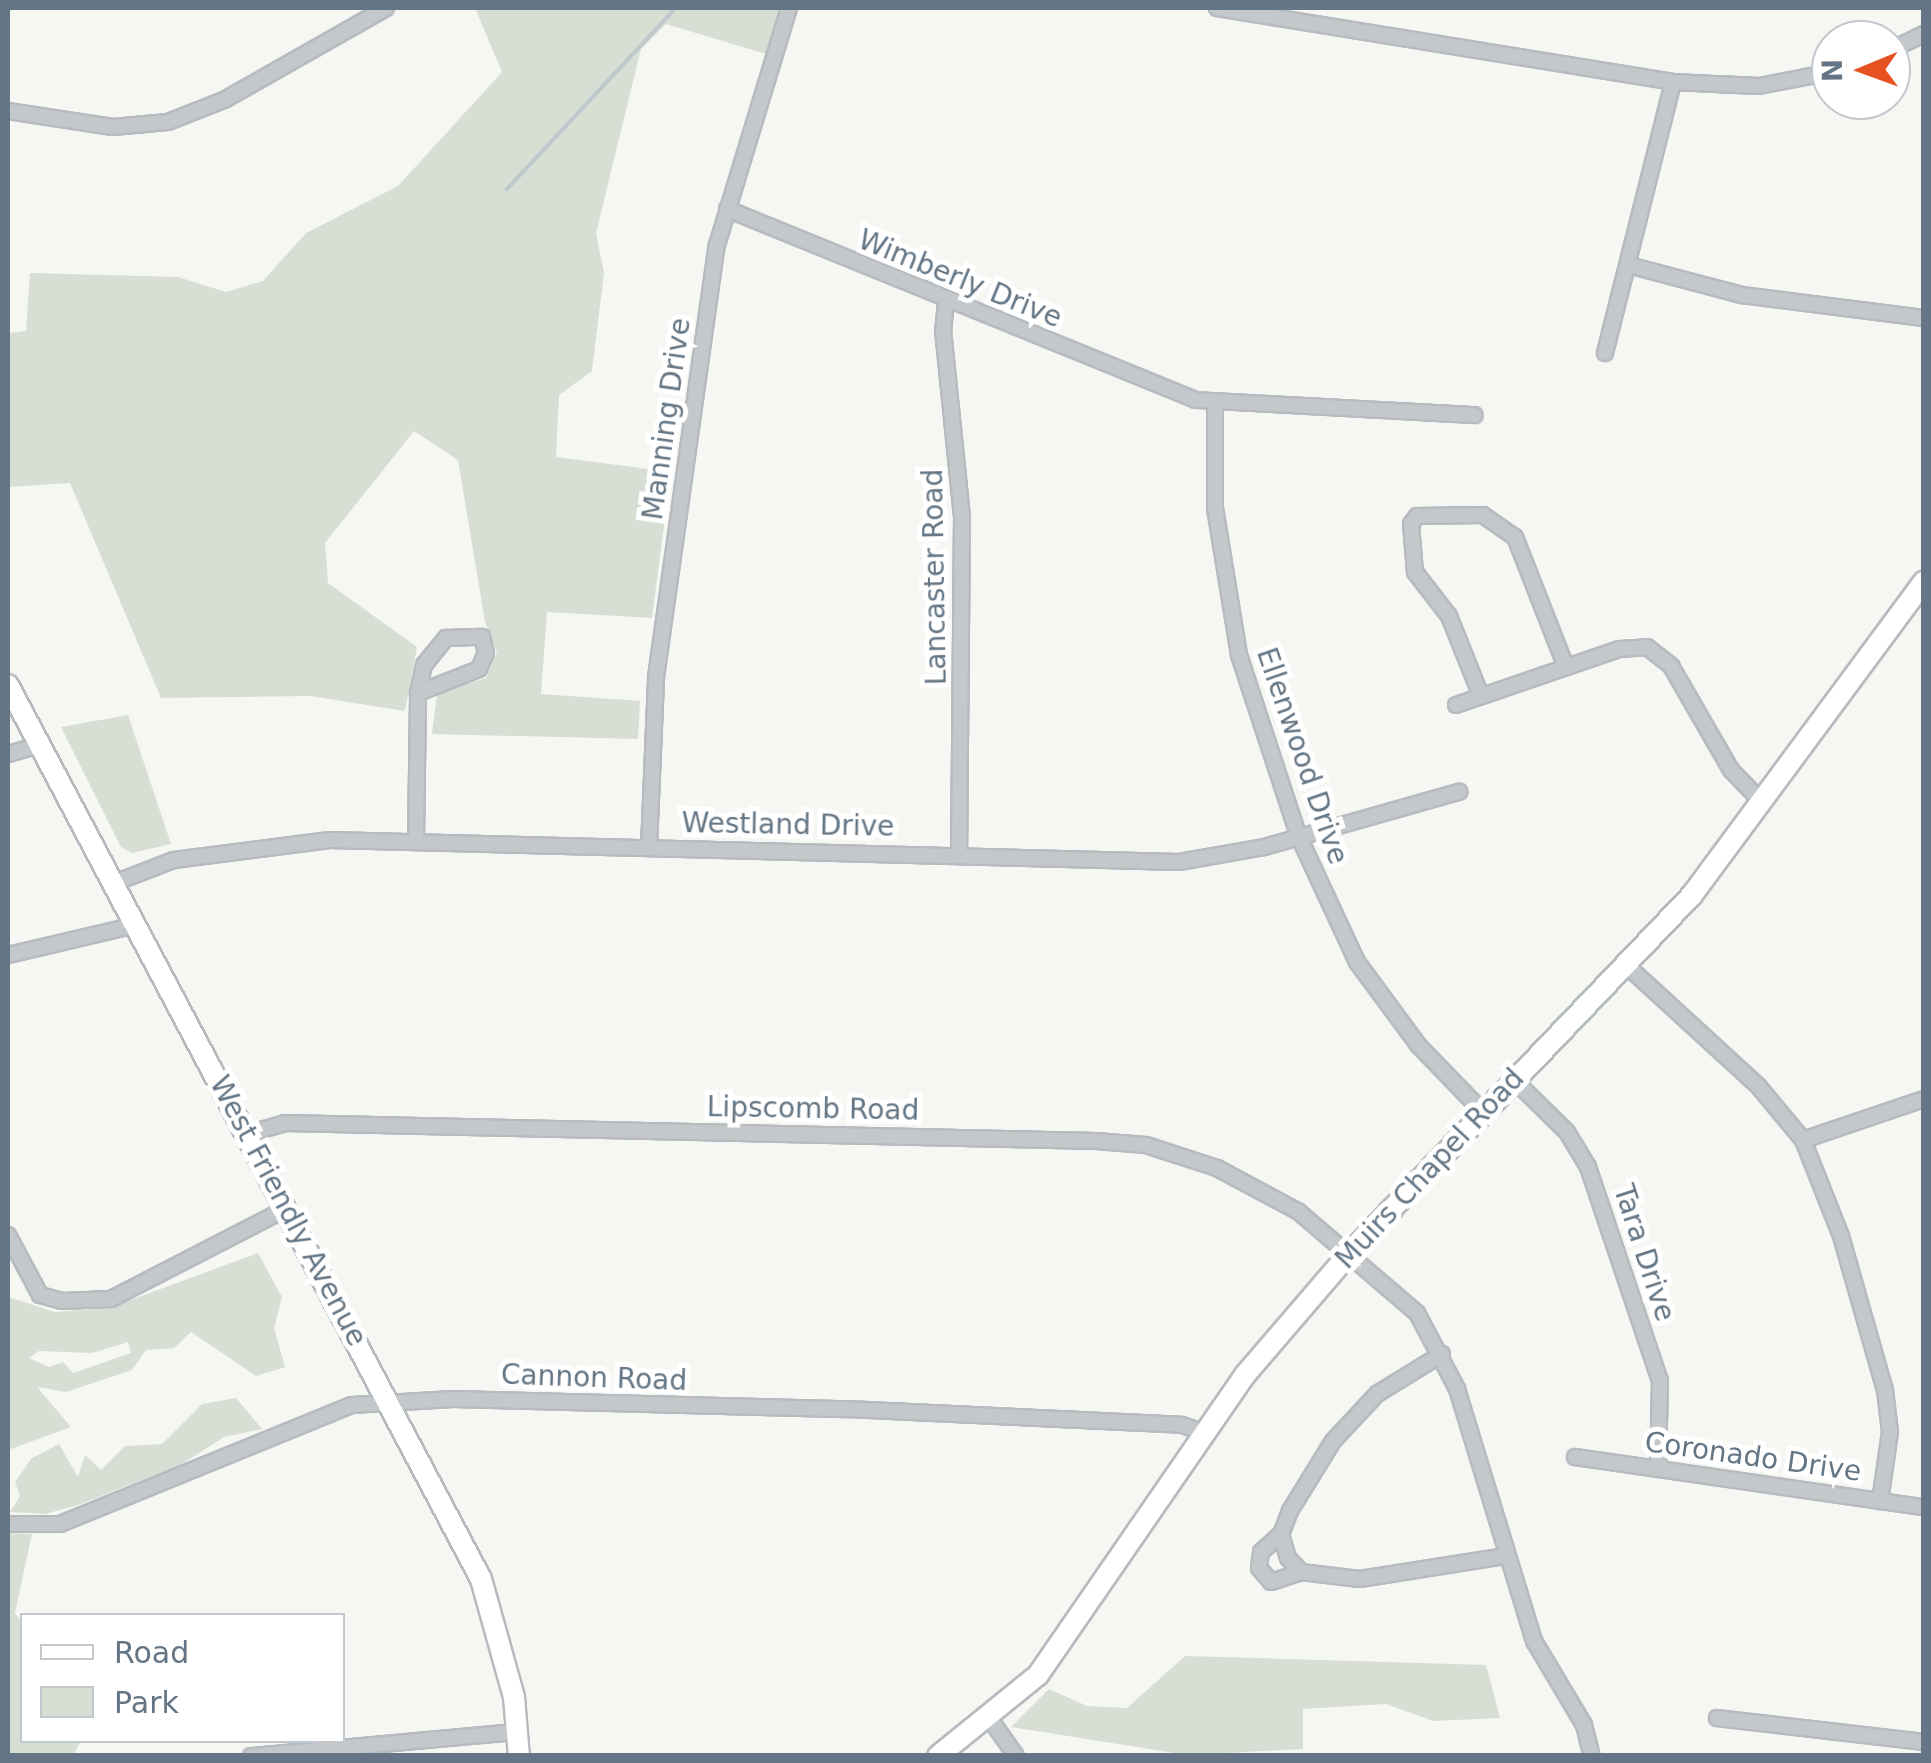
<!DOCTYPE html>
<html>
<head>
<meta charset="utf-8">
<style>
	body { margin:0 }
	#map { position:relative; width:1931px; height:1763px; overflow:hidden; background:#f6f6f3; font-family:"DejaVu Sans",sans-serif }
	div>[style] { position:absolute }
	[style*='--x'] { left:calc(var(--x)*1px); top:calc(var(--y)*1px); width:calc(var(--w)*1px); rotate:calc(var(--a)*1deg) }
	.green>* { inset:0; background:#d7ded4 }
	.stream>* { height:4px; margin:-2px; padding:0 2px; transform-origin:2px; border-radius:2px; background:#bec8cd }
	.roads { filter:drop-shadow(2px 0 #b6bbc0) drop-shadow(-2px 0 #b6bbc0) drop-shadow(0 2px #b6bbc0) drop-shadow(0 -2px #b6bbc0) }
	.street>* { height:14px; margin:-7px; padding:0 7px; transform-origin:7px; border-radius:7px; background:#c4c8cb }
	.secondary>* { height:20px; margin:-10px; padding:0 10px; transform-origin:10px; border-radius:10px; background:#fff }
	span { translate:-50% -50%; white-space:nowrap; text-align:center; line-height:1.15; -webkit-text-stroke:10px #fff; paint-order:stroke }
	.street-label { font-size:28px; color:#647685 }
	.frame { position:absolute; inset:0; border:10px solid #647685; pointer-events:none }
	.legend { position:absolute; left:20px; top:1613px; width:325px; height:130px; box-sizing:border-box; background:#fff; border:2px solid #c1c8ce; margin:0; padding:12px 18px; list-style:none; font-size:30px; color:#647685 }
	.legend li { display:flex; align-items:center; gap:20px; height:50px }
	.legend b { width:50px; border:2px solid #c1c8ce }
	.north { position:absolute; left:1811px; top:20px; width:100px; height:100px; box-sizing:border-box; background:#fff; border:2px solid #c1c8ce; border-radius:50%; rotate:269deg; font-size:28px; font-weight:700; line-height:40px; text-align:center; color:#647685 }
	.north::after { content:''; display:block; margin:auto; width:35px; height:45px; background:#e75222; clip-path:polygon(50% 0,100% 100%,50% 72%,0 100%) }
</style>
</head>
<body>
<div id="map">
	<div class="green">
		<div style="clip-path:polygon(475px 8px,779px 8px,766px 54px,666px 24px,641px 49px,596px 233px,604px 273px,592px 371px,559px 395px,556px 457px,671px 472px,652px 618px,547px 612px,541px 694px,640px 701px,638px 739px,432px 734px,437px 694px,486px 678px,497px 653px,485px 621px,458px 460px,414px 431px,325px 543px,328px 583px,417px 647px,405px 711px,310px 696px,161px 698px,70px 483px,8px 487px,8px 333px,26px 331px,30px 273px,178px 277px,226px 292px,263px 281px,306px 233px,398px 186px,502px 72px)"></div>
		<div style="clip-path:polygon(128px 715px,171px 844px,132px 853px,121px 847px,61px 727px)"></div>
		<div style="clip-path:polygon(evenodd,258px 1253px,282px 1297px,274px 1328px,285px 1367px,256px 1376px,191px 1332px,174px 1348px,146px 1350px,132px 1370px,66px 1392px,37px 1387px,71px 1427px,8px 1450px,8px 1297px,55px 1312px,109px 1308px,258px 1253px,128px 1342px,131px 1353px,73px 1373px,63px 1362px,49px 1367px,29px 1358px,39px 1351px,92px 1353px,128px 1342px)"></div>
		<div style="clip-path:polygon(236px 1398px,262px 1429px,224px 1437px,182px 1464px,78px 1505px,45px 1514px,10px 1512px,20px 1496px,15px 1482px,32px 1458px,59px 1444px,78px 1477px,85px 1455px,101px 1470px,125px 1446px,162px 1444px,202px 1404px)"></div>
		<div style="clip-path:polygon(8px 1533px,32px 1534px,15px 1613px,22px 1622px,22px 1740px,81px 1741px,73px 1755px,8px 1755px)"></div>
		<div style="clip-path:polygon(1185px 1656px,1486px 1665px,1500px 1718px,1433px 1721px,1386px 1704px,1303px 1709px,1303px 1749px,1187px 1755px,1011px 1727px,1049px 1689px,1087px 1706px,1127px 1708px)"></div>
	</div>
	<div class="stream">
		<div style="--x:507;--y:189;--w:248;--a:-47"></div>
	</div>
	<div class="roads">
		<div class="street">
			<div style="--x:1217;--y:8;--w:462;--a:9.2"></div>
			<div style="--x:1673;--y:82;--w:86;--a:2.7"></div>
			<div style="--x:1759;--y:86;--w:73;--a:-11"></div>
			<div style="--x:1891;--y:50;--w:37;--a:-26"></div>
			<div style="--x:8;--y:111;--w:106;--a:8.7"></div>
			<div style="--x:113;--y:127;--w:55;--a:-5.2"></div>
			<div style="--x:168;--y:122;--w:62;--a:-21.6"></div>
			<div style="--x:226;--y:99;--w:184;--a:-29.6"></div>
			<div style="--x:727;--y:209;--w:506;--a:22.16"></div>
			<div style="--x:1196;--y:400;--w:279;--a:3.1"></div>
			<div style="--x:1632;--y:266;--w:114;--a:14.8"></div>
			<div style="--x:1742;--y:295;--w:183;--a:7.2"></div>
			<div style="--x:946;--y:303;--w:27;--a:96"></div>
			<div style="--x:943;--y:330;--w:188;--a:84.2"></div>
			<div style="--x:962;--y:517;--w:336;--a:90.5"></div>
			<div style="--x:1605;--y:353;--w:279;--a:-75.9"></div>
			<div style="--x:1215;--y:405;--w:103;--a:90"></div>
			<div style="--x:1215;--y:508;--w:149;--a:80.7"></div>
			<div style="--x:1239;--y:655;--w:192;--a:71.8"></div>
			<div style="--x:1299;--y:837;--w:138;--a:65.1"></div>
			<div style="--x:1357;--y:962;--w:104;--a:53.6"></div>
			<div style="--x:1419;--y:1046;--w:91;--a:45.9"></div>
			<div style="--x:1481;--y:696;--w:86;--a:-111.8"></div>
			<div style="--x:1449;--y:616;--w:56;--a:-127.7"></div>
			<div style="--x:1415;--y:572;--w:48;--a:-94.8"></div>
			<div style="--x:1411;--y:524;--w:10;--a:-53"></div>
			<div style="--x:1417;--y:516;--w:66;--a:-0.9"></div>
			<div style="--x:1483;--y:515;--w:39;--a:35"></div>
			<div style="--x:1515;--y:537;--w:140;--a:68.6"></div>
			<div style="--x:1456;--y:705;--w:173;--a:-18.9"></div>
			<div style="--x:1620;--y:649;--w:27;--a:-4"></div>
			<div style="--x:1647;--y:647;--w:31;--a:38"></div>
			<div style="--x:1671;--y:666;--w:120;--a:60"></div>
			<div style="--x:1731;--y:770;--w:46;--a:45.9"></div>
			<div style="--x:8;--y:754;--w:32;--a:-16"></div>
			<div style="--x:416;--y:841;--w:148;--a:-89.2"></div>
			<div style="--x:418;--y:693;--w:29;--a:-78"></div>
			<div style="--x:424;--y:665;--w:35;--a:-51"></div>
			<div style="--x:446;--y:638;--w:36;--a:-2"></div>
			<div style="--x:482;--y:637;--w:16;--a:76"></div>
			<div style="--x:486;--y:653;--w:17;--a:114"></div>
			<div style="--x:479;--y:669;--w:66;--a:158.5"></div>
			<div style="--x:649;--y:847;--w:170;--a:-87.6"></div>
			<div style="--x:656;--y:677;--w:436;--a:-82"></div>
			<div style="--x:717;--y:245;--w:248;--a:-73.1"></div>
			<div style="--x:114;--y:883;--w:64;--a:-21"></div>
			<div style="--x:174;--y:860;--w:157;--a:-7.3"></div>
			<div style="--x:330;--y:840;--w:849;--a:1.48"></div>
			<div style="--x:1179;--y:862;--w:86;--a:-10"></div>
			<div style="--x:1264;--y:847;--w:203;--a:-15.8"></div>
			<div style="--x:8;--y:955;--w:131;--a:-13.2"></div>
			<div style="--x:1625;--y:964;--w:182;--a:42.5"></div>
			<div style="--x:1759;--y:1087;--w:69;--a:50.3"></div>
			<div style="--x:1803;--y:1140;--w:103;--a:68.4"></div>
			<div style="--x:1841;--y:1236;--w:160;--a:74.1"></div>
			<div style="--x:1885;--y:1390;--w:42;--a:83.2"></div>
			<div style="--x:1890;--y:1432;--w:70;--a:98.2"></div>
			<div style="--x:1514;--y:1080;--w:74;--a:44.5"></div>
			<div style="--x:1567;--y:1132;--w:41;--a:59"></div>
			<div style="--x:1588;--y:1167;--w:226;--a:71.4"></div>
			<div style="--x:1660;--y:1381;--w:88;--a:91.3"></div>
			<div style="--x:247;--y:1134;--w:40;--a:-16"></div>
			<div style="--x:285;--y:1123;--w:811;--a:1.27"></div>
			<div style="--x:1096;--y:1141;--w:50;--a:4.6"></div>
			<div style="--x:1146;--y:1145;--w:75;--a:17.9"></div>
			<div style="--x:1217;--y:1168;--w:93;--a:28.2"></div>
			<div style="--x:1299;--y:1212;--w:155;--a:40.6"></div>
			<div style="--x:1417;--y:1313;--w:86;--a:62.2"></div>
			<div style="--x:1457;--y:1389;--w:264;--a:73"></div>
			<div style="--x:1534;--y:1641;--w:98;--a:59.2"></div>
			<div style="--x:1584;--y:1725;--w:32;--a:76"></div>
			<div style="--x:1803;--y:1140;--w:128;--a:-18.7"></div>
			<div style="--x:8;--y:1235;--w:68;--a:61.9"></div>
			<div style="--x:40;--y:1295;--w:23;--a:15"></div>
			<div style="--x:62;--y:1301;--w:49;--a:-2.3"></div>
			<div style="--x:111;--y:1299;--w:198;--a:-27.3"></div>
			<div style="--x:1442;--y:1354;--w:76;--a:148.4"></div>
			<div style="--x:1377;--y:1394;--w:64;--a:133.1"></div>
			<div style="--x:1333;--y:1441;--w:82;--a:121.6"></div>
			<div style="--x:1290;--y:1511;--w:25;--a:111"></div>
			<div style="--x:1281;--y:1534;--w:25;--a:74"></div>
			<div style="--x:1288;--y:1558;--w:19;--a:47"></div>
			<div style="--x:1301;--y:1572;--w:59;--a:6.8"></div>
			<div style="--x:1360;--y:1579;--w:148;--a:-9"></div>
			<div style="--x:1575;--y:1457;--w:353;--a:8.2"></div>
			<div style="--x:8;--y:1524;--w:52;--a:0"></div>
			<div style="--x:60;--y:1524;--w:315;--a:-22.2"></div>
			<div style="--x:352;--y:1405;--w:101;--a:-3.4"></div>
			<div style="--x:453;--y:1399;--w:394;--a:1.5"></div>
			<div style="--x:847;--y:1409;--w:335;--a:2.7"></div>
			<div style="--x:1182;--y:1425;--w:21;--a:19"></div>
			<div style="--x:1281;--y:1534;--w:27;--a:138"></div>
			<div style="--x:1261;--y:1552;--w:16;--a:97"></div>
			<div style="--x:1259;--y:1568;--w:18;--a:49"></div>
			<div style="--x:1271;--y:1582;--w:32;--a:-18"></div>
			<div style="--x:1717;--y:1718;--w:208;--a:6.6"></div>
			<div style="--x:990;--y:1719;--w:45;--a:54.9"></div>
			<div style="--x:251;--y:1756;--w:267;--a:-5.2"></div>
		</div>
		<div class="secondary">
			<div style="--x:8;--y:685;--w:1011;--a:62.12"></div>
			<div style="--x:481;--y:1579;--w:123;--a:74.4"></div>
			<div style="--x:514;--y:1697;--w:59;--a:85.2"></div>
			<div style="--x:938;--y:1756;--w:129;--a:-39"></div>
			<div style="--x:1038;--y:1675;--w:364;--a:-55.4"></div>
			<div style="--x:1245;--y:1375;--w:158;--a:-49.4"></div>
			<div style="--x:1348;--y:1255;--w:498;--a:-46.3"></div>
			<div style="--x:1692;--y:895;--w:390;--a:-53.5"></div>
		</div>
	</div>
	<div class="street-label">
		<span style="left:960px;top:279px;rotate:22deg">Wimberly Drive</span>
		<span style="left:667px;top:419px;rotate:-82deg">Manning Drive</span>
		<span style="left:935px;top:577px;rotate:-91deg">Lancaster Road</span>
		<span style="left:1302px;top:756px;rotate:71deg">Ellenwood Drive</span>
		<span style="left:788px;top:825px;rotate:1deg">Westland Drive</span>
		<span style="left:813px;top:1109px;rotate:1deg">Lipscomb Road</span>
		<span style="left:1430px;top:1169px;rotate:-47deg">Muirs Chapel Road</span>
		<span style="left:288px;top:1211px;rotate:62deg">West Friendly Avenue</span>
		<span style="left:1644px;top:1253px;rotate:72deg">Tara Drive</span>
		<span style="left:594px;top:1378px;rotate:2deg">Cannon Road</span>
		<span style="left:1753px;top:1457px;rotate:8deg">Coronado Drive</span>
	</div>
	<div class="frame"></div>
	<ul class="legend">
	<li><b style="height:12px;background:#fff"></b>Road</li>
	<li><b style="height:28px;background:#d7ded4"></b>Park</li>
	</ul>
	<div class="north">N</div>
</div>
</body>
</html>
